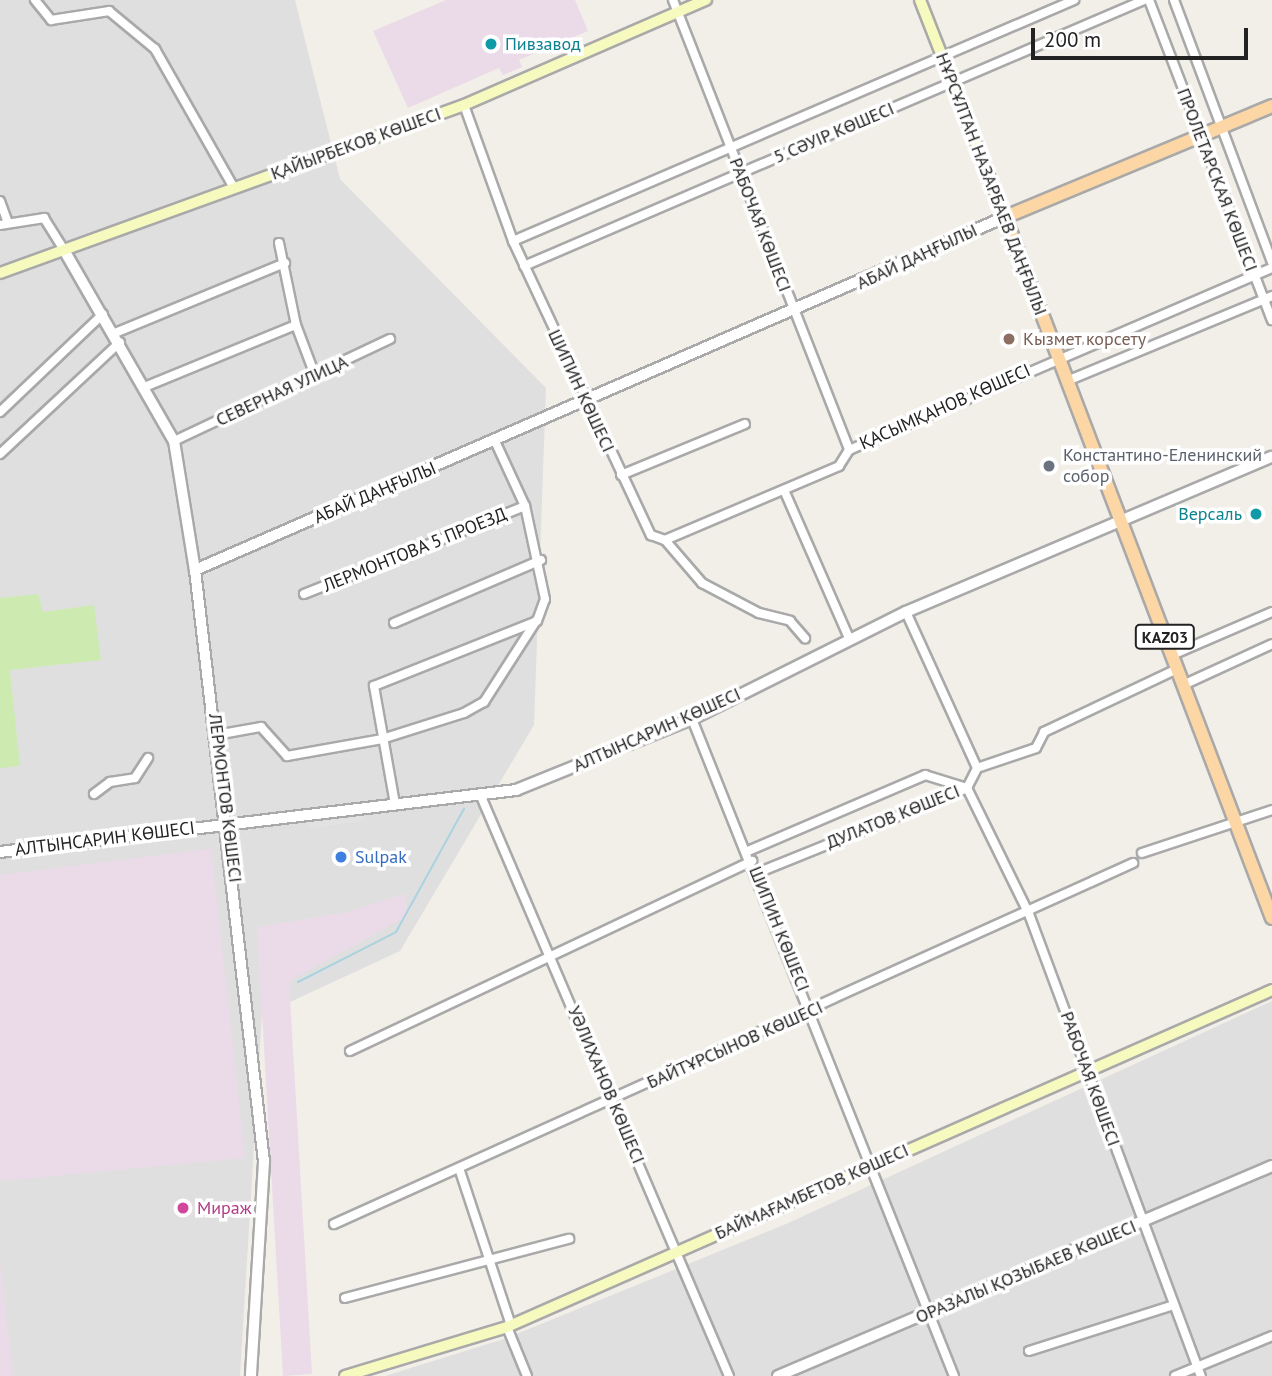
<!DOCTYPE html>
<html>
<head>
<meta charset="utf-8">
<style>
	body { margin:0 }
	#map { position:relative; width:1272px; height:1376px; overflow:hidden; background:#f2efe9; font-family:"PT Sans",sans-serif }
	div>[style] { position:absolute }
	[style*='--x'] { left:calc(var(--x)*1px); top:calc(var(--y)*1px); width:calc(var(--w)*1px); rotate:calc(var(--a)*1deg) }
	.residential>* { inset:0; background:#e0dfdf }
	.industrial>* { inset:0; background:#ebdbe8 }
	.grass>* { inset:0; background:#cdebb0 }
	.parking>* { inset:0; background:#e2e2e2; transform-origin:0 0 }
	.stream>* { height:2px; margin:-1px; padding:0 1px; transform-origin:1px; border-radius:1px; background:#aad3df }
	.roads { filter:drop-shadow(2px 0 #a9a9a9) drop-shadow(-2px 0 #a9a9a9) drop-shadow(0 2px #a9a9a9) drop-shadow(0 -2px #a9a9a9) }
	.minor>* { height:8px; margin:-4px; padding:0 4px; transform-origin:4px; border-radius:4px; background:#fff }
	.tertiary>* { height:10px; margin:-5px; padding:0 5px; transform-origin:5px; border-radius:5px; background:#fff }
	.secondary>* { height:10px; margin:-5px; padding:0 5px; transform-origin:5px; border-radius:5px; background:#f7fabf }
	.primary>* { height:12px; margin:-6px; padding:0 6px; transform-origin:6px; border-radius:6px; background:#fcd6a4 }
	.dots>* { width:19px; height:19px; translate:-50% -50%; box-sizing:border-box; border:4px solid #fff; border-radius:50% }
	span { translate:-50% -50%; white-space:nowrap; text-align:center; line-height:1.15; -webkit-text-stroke:7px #fff; paint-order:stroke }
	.shield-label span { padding:2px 5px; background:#fff; border:2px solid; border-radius:5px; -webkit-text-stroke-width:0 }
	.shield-label { font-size:16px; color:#222; font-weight:700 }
	.culture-label { font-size:18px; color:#0d838f }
	.left { translate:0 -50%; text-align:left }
	.right { translate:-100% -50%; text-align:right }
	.street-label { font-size:18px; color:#222 }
	.education-label { font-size:18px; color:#785e54 }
	.worship-label { font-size:18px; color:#5b616d }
	.shop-label { font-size:18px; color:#366cbe }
	.hotel-label { font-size:18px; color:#b23c85 }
	.scale { position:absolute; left:1031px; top:28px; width:217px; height:32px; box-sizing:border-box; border:4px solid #222; border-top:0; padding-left:9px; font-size:21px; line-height:24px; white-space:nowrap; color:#222; -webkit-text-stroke:5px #fff; paint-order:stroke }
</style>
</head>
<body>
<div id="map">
	<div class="residential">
		<div style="clip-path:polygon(0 0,295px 0,340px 179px,546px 388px,534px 725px,400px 951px,262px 1015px,240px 1376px,0 1376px)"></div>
		<div style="clip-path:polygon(1272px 1001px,1272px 1376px,385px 1376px,507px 1338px,786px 1224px)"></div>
	</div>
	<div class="industrial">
		<div style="clip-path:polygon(446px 0,575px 0,588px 31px,519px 60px,522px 67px,503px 75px,499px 68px,408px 108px,373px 31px)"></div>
		<div style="clip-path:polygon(211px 849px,245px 1158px,0 1181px,0 875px)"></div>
		<div style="clip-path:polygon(405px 894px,407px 916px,289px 981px,312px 1374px,283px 1376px,257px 927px,347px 912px)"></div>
		<div style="clip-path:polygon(0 1264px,13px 1376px,0 1376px)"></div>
	</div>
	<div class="grass">
		<div style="clip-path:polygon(38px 594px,43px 612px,94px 605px,101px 660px,10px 670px,20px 766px,0 768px,0 598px)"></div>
	</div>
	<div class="parking">
		<div style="left:363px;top:814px;width:7px;height:55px;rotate:82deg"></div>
	</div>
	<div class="stream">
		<div style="--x:298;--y:982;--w:110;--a:-27"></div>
		<div style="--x:396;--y:932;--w:141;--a:-61.1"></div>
	</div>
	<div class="roads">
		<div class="minor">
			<div style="--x:35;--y:0;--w:26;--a:51"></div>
			<div style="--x:51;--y:20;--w:59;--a:-8.8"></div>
			<div style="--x:109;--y:11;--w:60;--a:39.6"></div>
			<div style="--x:155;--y:49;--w:160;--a:60.4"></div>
			<div style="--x:673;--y:0;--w:483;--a:68.6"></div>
			<div style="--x:1149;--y:0;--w:343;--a:69"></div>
			<div style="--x:1174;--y:0;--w:280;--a:69.5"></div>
			<div style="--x:464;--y:105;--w:145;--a:70.2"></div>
			<div style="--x:513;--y:241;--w:325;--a:64.9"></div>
			<div style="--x:651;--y:535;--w:15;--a:20"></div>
			<div style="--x:665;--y:540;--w:57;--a:49.3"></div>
			<div style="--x:702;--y:583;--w:64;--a:27.8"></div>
			<div style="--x:759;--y:613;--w:32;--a:14"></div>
			<div style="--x:790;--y:621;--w:23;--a:49"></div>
			<div style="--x:0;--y:201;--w:23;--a:70"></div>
			<div style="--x:0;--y:225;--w:45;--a:-9"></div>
			<div style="--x:44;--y:218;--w:38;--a:58"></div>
			<div style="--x:513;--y:241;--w:611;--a:-23.25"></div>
			<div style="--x:279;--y:243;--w:84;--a:78.3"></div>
			<div style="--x:296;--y:325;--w:57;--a:69.3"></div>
			<div style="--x:524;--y:266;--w:675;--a:-23.22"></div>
			<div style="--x:115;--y:333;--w:184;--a:-22.4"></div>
			<div style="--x:1067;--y:381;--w:222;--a:-22.5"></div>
			<div style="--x:147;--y:386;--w:161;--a:-22.3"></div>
			<div style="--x:0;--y:412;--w:142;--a:-43.6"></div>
			<div style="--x:174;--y:441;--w:239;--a:-25.3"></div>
			<div style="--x:0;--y:454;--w:164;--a:-43"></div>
			<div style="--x:621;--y:475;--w:134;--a:-22.4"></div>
			<div style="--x:784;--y:490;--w:164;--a:66.3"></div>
			<div style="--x:665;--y:540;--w:189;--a:-23"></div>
			<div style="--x:839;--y:466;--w:19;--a:-58"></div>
			<div style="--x:849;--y:450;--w:460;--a:-23.3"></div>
			<div style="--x:304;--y:594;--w:238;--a:-21.7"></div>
			<div style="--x:906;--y:612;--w:171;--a:65.5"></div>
			<div style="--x:394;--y:623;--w:160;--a:-23.2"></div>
			<div style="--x:1172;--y:655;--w:109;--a:-23.3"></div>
			<div style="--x:1183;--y:685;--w:98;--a:-24.7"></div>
			<div style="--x:692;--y:719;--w:707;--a:68.26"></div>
			<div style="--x:216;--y:735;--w:46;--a:-10.1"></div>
			<div style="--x:261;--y:727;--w:39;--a:48"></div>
			<div style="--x:287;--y:756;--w:97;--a:-10.1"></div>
			<div style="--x:382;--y:739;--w:86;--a:-17.6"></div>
			<div style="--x:464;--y:713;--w:23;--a:-29"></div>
			<div style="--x:484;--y:702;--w:96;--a:-57.3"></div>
			<div style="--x:977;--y:768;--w:62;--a:-18.7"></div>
			<div style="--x:1036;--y:748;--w:18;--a:-63"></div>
			<div style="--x:1044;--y:732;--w:147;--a:-25.3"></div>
			<div style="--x:967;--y:788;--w:140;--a:63.8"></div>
			<div style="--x:1029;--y:914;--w:493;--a:69.6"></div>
			<div style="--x:967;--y:788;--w:22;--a:-63"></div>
			<div style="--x:94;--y:794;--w:20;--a:-37"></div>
			<div style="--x:110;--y:782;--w:25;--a:-9"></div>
			<div style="--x:135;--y:778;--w:24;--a:-57"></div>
			<div style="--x:480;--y:794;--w:633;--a:66.84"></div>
			<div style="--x:395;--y:804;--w:120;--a:-100.1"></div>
			<div style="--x:374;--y:686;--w:175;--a:-21.7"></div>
			<div style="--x:537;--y:621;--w:23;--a:-70"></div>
			<div style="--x:545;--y:599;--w:95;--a:-102.1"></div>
			<div style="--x:525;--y:506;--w:72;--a:-114.8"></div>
			<div style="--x:748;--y:851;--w:193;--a:-23.2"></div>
			<div style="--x:925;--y:775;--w:44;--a:17.2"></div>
			<div style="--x:1142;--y:853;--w:137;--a:-18.3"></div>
			<div style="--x:757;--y:873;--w:227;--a:-22"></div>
			<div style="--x:350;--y:1051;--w:445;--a:-25.3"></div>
			<div style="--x:459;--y:1168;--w:165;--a:71.7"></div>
			<div style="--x:334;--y:1224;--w:877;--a:-24.31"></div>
			<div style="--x:345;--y:1298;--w:232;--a:-14.8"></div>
			<div style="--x:507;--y:1327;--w:53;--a:67.8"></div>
			<div style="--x:1029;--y:1351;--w:152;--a:-17.6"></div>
			<div style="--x:1175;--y:1376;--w:105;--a:-22.4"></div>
		</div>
		<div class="tertiary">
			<div style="--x:64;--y:250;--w:220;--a:60.1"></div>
			<div style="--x:174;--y:441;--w:131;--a:80.8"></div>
			<div style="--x:195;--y:570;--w:596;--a:83.35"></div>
			<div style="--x:264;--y:1162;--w:214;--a:93.5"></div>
			<div style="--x:195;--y:570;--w:884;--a:-23.55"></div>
			<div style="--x:0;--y:852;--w:520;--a:-6.85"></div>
			<div style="--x:516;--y:790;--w:190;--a:-22"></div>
			<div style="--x:692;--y:719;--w:239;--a:-26.6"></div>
			<div style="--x:906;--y:612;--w:397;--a:-23"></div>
			<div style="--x:778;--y:1376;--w:537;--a:-23.03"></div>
		</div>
		<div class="secondary">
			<div style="--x:920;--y:0;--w:233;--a:68.6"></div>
			<div style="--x:0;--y:273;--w:493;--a:-19.9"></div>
			<div style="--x:464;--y:105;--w:264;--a:-23.5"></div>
			<div style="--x:345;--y:1376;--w:169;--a:-16.8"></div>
			<div style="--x:507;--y:1327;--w:836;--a:-23.77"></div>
		</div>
		<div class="primary">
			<div style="--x:1272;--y:106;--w:289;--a:157.4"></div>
			<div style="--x:1005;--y:217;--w:750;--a:69.15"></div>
		</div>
	</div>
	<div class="dots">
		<div style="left:491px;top:44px;background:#0f9aa8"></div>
		<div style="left:1009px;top:339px;background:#8d6e63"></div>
		<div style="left:1049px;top:466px;background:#6b7280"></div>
		<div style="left:1256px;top:514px;background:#0f9aa8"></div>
		<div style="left:341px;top:857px;background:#3f7fe0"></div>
		<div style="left:183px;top:1208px;background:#d1479c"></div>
	</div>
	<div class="shield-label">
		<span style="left:1165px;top:637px">KАZ03</span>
	</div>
	<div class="culture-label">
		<span class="left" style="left:505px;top:44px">Пивзавод</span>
		<span class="right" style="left:1242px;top:514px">Версаль</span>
	</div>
	<div class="street-label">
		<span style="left:834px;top:133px;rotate:-23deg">5 СӘУІР КӨШЕСІ</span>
		<span style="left:356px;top:144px;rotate:-20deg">ҚАЙЫРБЕКОВ КӨШЕСІ</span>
		<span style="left:1217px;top:180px;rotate:69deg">ПРОЛЕТАРСКАЯ КӨШЕСІ</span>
		<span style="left:991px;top:184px;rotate:69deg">НҰРСҰЛТАН НАЗАРБАЕВ ДАҢҒЫЛЫ</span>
		<span style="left:760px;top:225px;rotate:69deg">РАБОЧАЯ КӨШЕСІ</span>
		<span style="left:917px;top:257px;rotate:-25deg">АБАЙ ДАҢҒЫЛЫ</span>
		<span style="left:282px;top:391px;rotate:-25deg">СЕВЕРНАЯ УЛИЦА</span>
		<span style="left:581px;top:391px;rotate:65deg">ШИПИН КӨШЕСІ</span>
		<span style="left:945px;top:407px;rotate:-24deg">ҚАСЫМҚАНОВ КӨШЕСІ</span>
		<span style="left:375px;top:493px;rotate:-23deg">АБАЙ ДАҢҒЫЛЫ</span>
		<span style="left:415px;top:550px;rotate:-22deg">ЛЕРМОНТОВА 5 ПРОЕЗД</span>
		<span style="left:657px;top:730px;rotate:-24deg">АЛТЫНСАРИН КӨШЕСІ</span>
		<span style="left:225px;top:798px;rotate:83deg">ЛЕРМОНТОВ КӨШЕСІ</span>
		<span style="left:893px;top:817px;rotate:-22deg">ДУЛАТОВ КӨШЕСІ</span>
		<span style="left:105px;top:839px;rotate:-7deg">АЛТЫНСАРИН КӨШЕСІ</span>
		<span style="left:779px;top:929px;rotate:68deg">ШИПИН КӨШЕСІ</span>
		<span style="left:735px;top:1045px;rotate:-24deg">БАЙТҰРСЫНОВ КӨШЕСІ</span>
		<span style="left:1090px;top:1079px;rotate:70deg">РАБОЧАЯ КӨШЕСІ</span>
		<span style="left:606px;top:1085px;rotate:67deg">УӘЛИХАНОВ КӨШЕСІ</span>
		<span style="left:812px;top:1192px;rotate:-24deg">БАЙМАҒАМБЕТОВ КӨШЕСІ</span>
		<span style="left:1026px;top:1272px;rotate:-23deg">ОРАЗАЛЫ ҚОЗЫБАЕВ КӨШЕСІ</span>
	</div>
	<div class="education-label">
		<span class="left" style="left:1023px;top:339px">Кызмет корсету</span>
	</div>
	<div class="worship-label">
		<span class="left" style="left:1063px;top:466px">Константино-Еленинский<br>собор</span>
	</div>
	<div class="shop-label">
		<span class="left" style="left:355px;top:857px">Sulpak</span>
	</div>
	<div class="hotel-label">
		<span class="left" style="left:197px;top:1208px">Мираж</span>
	</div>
	<div class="scale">200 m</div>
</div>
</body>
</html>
